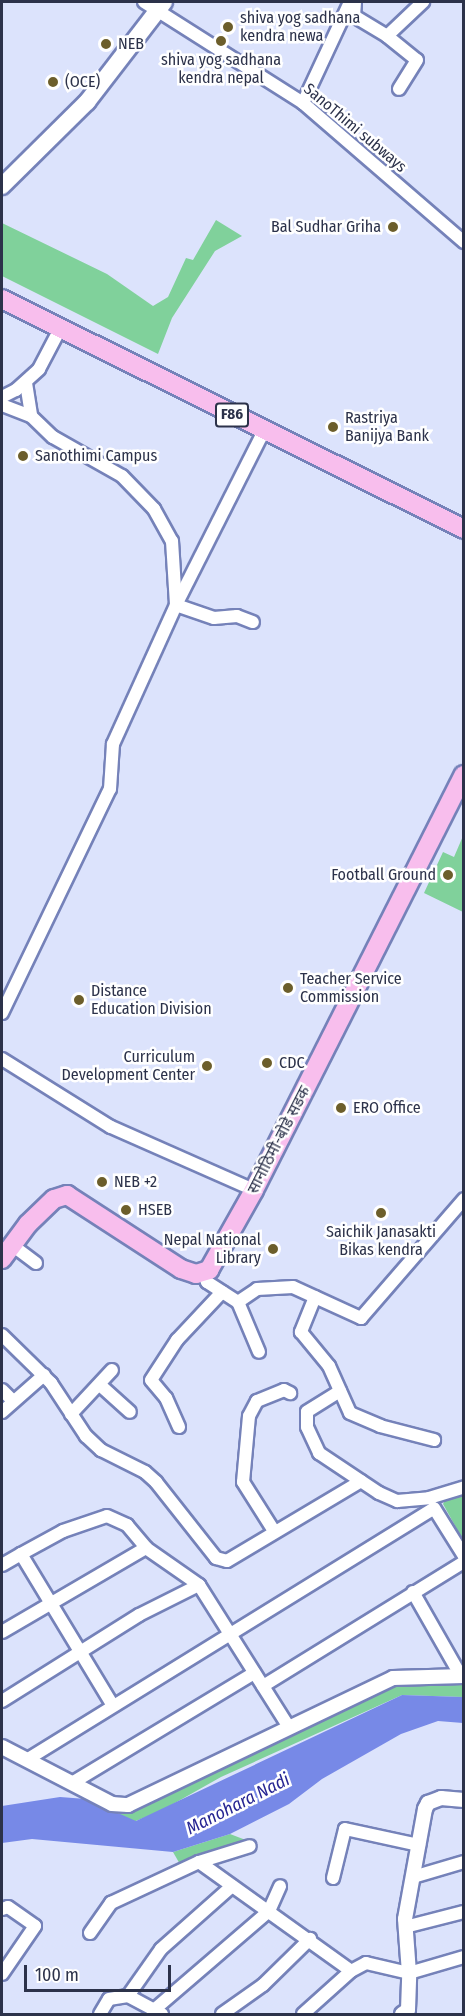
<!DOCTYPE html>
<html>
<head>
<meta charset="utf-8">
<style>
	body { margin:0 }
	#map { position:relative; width:465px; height:2016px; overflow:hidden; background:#dce3fc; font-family:"Fira Sans Condensed","Noto Sans Devanagari",sans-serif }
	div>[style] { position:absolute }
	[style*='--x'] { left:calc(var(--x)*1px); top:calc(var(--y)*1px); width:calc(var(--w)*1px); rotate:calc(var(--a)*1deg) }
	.green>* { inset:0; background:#80d19b }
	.water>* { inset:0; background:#7789e7 }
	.roads { filter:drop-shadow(2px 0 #7582b9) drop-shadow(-2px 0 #7582b9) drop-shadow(0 2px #7582b9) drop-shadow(0 -2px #7582b9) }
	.minor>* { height:12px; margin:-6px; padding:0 6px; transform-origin:6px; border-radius:6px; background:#fff }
	.tertiary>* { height:14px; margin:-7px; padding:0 7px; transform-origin:7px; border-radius:7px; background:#fff }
	.secondary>* { height:16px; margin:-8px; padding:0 8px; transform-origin:8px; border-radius:8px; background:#fff }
	.primary>* { height:18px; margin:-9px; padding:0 9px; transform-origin:9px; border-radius:9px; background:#f8beed }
	.dots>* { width:16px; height:16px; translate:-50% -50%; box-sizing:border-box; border:3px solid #fff; border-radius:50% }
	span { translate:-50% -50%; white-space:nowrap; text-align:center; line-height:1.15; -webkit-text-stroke:5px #fff; paint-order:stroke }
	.shield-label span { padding:2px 4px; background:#fff; border:2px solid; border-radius:4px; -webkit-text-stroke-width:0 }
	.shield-label { font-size:15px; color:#2c324a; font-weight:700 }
	.poi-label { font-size:16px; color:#2c324a }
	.left { translate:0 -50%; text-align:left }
	.right { translate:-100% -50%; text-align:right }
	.street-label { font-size:16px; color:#2c324a }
	.water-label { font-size:18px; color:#272693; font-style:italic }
	.frame { position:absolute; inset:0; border:3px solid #2c324a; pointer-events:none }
	.scale { position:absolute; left:24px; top:1965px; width:147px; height:27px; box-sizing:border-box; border:3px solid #2c324a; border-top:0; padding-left:8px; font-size:18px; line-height:21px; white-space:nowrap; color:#2c324a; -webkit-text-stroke:4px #fff; paint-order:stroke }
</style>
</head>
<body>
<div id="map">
	<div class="green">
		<div style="clip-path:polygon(216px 220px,242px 236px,215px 251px,172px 318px,158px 354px,2px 276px,2px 223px,107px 274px,153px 306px,168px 297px,186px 258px,193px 260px)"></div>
		<div style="clip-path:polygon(463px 836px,464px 912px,463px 912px,424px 893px,443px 852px,454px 857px)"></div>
		<div style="clip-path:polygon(463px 1492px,463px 1540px,443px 1504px,447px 1496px)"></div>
		<div style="clip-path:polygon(410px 1681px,463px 1683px,463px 1697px,402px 1695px,221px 1777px,159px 1812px,133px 1822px,117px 1815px,395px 1684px)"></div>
		<div style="clip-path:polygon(230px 1834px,251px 1842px,181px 1866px,173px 1852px)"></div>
	</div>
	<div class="water">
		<div style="clip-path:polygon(402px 1695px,463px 1697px,463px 1723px,438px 1721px,401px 1734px,322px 1779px,289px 1804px,230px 1834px,173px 1852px,32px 1839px,2px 1843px,2px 1806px,60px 1797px,86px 1799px,136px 1821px)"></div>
	</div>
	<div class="roads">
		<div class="minor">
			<div style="--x:144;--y:2;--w:188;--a:32.4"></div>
			<div style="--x:303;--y:103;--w:213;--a:40.8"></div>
			<div style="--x:355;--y:2;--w:14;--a:94"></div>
			<div style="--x:354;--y:16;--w:39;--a:31"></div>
			<div style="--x:387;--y:36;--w:50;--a:-43.4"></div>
			<div style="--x:387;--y:36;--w:38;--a:39"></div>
			<div style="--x:417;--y:60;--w:34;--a:122"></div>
			<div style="--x:303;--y:103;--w:111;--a:-65"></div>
			<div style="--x:26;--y:383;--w:33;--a:81"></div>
			<div style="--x:2;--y:397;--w:16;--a:-27"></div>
			<div style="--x:16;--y:390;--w:31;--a:-42"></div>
			<div style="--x:39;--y:369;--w:45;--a:-62.3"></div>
			<div style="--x:2;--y:405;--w:31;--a:21"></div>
			<div style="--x:31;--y:416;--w:30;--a:44"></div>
			<div style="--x:53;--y:437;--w:79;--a:29.5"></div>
			<div style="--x:122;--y:476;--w:46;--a:45.9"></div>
			<div style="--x:154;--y:509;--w:37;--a:61"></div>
			<div style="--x:172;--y:541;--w:64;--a:86.4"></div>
			<div style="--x:176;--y:605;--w:40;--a:18.9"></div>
			<div style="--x:214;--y:618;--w:23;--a:-5"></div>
			<div style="--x:237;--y:616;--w:17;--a:21"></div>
			<div style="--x:2;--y:1013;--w:249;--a:-64.3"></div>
			<div style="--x:110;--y:789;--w:45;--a:-86.2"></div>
			<div style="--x:113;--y:744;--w:153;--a:-65.6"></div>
			<div style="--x:176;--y:605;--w:195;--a:-63.2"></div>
			<div style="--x:2;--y:1059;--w:128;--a:32"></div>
			<div style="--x:111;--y:1127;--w:156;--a:23.8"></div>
			<div style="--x:12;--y:1245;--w:30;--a:37"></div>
			<div style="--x:203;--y:1273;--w:10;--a:66"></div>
			<div style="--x:207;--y:1282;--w:37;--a:33"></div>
			<div style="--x:238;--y:1302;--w:23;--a:-34"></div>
			<div style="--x:257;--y:1289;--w:36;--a:-3"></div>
			<div style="--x:293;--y:1287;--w:75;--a:24.5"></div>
			<div style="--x:361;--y:1318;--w:157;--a:-49.1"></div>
			<div style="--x:315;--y:1297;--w:38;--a:112"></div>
			<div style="--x:301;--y:1332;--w:44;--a:50.5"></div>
			<div style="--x:329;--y:1366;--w:51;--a:65.9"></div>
			<div style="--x:350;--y:1413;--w:33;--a:23"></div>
			<div style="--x:380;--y:1426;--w:56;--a:14.5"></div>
			<div style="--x:238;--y:1302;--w:54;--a:67.2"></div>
			<div style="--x:2;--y:1335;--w:69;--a:44.4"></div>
			<div style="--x:51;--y:1383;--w:64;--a:56.6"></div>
			<div style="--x:86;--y:1436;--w:21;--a:43"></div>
			<div style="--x:101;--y:1450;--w:49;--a:26.6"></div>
			<div style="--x:145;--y:1472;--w:15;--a:42"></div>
			<div style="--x:156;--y:1482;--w:97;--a:51.7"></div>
			<div style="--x:216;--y:1558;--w:11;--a:15"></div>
			<div style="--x:227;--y:1561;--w:156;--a:-30.8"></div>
			<div style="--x:100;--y:1385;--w:40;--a:42"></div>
			<div style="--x:2;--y:1390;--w:16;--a:45"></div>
			<div style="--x:340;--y:1391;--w:39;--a:148"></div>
			<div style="--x:307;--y:1412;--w:15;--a:90"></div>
			<div style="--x:307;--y:1427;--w:29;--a:65"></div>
			<div style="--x:319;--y:1453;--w:72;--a:33.7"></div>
			<div style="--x:379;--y:1493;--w:20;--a:24"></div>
			<div style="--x:397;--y:1501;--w:32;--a:-5"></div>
			<div style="--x:429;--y:1498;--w:37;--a:-17"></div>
			<div style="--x:2;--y:1412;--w:56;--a:-41.4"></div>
			<div style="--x:71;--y:1414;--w:60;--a:-47"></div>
			<div style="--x:179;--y:1427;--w:32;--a:-114"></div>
			<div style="--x:166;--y:1398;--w:23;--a:-130"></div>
			<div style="--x:151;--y:1380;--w:48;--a:-57"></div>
			<div style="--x:177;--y:1340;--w:66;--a:-46.8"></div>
			<div style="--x:274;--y:1531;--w:58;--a:-122.3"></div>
			<div style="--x:243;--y:1482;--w:66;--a:-84.8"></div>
			<div style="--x:249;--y:1416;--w:17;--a:-62"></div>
			<div style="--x:257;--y:1401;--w:29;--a:-22"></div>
			<div style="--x:284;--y:1390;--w:7;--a:27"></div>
			<div style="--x:21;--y:1554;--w:48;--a:-28.7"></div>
			<div style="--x:63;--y:1531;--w:46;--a:-18.8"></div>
			<div style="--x:107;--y:1516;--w:22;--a:24"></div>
			<div style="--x:127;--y:1525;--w:30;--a:50"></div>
			<div style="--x:2;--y:1565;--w:22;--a:-30"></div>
			<div style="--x:21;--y:1554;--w:175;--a:58.8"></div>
			<div style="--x:413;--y:1592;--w:97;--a:60.3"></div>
			<div style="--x:2;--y:1632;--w:167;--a:-30.3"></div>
			<div style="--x:146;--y:1548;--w:65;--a:34.9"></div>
			<div style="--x:199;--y:1585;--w:167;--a:57.7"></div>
			<div style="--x:263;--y:1686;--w:236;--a:-31.7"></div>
			<div style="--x:2;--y:1701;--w:162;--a:-32.1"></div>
			<div style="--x:139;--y:1615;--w:67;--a:-26.6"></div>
			<div style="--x:28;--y:1759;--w:477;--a:-31.7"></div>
			<div style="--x:434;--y:1508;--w:57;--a:58"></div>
			<div style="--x:72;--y:1783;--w:213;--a:-31.1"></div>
			<div style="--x:199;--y:1862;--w:187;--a:35.6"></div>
			<div style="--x:351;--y:1971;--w:17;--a:-28"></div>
			<div style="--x:366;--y:1963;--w:44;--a:13.1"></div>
			<div style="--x:409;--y:1973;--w:57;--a:-16.2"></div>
			<div style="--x:413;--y:1877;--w:53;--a:-16.4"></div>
			<div style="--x:333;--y:1878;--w:50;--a:-76.2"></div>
			<div style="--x:345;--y:1829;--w:76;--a:12.2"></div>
			<div style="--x:2;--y:1909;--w:6;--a:-18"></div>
			<div style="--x:8;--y:1907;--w:33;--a:35"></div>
			<div style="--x:35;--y:1926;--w:58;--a:124.5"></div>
			<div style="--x:405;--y:1927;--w:61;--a:-14.3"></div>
			<div style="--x:90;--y:1933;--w:37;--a:-55"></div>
			<div style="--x:111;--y:1903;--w:97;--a:-25"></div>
			<div style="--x:199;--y:1862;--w:53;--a:-17.4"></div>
			<div style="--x:155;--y:2009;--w:150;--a:-40.7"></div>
			<div style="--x:269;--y:1911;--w:27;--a:-66"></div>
			<div style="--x:100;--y:2014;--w:17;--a:-59"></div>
			<div style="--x:109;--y:1999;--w:19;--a:-9"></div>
			<div style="--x:162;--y:2014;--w:38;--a:-152"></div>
			<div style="--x:128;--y:1996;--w:57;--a:-54.9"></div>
			<div style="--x:161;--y:1949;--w:95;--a:-41.6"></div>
			<div style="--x:222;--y:2014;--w:50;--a:-35.3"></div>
			<div style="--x:263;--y:1985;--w:66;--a:-44.4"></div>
			<div style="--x:303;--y:2014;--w:64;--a:-41.9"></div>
		</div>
		<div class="tertiary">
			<div style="--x:2;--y:1747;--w:124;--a:27.4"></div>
			<div style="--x:112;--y:1804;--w:16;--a:4"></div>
			<div style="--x:128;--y:1805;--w:294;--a:-25.6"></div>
			<div style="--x:393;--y:1678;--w:71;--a:-1.6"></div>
			<div style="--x:402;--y:2014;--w:7;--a:-34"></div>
			<div style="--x:408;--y:2010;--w:37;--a:-88"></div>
			<div style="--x:409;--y:1973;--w:54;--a:-94.2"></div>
			<div style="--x:405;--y:1919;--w:112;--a:-79.7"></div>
			<div style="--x:425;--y:1809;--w:7;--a:-63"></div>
			<div style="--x:428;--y:1803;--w:14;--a:-21"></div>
			<div style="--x:441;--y:1798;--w:23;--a:5"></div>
		</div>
		<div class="secondary">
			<div style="--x:2;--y:186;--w:120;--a:-44.7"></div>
			<div style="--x:87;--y:102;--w:126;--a:-52.4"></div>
		</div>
		<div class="primary">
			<div style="--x:2;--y:299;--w:516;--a:26.47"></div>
			<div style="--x:2;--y:1259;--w:44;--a:-53.4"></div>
			<div style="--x:28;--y:1224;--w:36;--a:-44"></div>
			<div style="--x:54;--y:1199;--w:14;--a:-17"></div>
			<div style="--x:67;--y:1195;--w:136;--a:33"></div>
			<div style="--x:181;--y:1269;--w:16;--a:18"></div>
			<div style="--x:196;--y:1274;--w:14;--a:-17"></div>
			<div style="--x:209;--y:1270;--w:92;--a:-60.6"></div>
			<div style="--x:254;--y:1190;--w:465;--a:-63.2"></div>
		</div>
	</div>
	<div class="dots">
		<div style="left:228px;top:27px;background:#6c5e2b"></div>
		<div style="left:221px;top:41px;background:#6c5e2b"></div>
		<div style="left:106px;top:44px;background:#6c5e2b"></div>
		<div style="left:53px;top:82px;background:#6c5e2b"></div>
		<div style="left:393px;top:227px;background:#6c5e2b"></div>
		<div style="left:333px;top:427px;background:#6c5e2b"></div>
		<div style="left:23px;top:456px;background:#6c5e2b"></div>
		<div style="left:448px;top:875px;background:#6c5e2b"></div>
		<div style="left:288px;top:988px;background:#6c5e2b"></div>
		<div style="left:79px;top:1000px;background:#6c5e2b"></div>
		<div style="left:267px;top:1063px;background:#6c5e2b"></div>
		<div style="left:207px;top:1066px;background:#6c5e2b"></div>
		<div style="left:341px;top:1108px;background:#6c5e2b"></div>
		<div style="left:102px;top:1182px;background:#6c5e2b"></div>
		<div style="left:126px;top:1210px;background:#6c5e2b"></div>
		<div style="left:381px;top:1213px;background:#6c5e2b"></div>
		<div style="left:273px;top:1249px;background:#6c5e2b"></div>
	</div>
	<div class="shield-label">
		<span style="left:232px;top:415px">F86</span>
	</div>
	<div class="poi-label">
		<span class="left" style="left:240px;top:27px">shiva yog sadhana<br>kendra newa</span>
		<span class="left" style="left:118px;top:44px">NEB</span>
		<span style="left:221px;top:69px">shiva yog sadhana<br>kendra nepal</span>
		<span class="left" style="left:65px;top:82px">(OCE)</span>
		<span class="right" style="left:381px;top:227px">Bal Sudhar Griha</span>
		<span class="left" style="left:345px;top:427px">Rastriya<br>Banijya Bank</span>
		<span class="left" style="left:35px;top:456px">Sanothimi Campus</span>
		<span class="right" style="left:436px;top:875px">Football Ground</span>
		<span class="left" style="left:300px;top:988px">Teacher Service<br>Commission</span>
		<span class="left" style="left:91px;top:1000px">Distance<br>Education Division</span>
		<span class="right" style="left:195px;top:1066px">Curriculum<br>Development Center</span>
		<span class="left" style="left:279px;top:1063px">CDC</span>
		<span class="left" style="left:353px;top:1108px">ERO Office</span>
		<span class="left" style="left:114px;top:1182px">NEB +2</span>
		<span class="left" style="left:138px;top:1210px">HSEB</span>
		<span style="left:381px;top:1241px">Saichik Janasakti<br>Bikas kendra</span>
		<span class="right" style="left:261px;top:1249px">Nepal National<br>Library</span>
	</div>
	<div class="street-label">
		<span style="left:355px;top:128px;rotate:40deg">SanoThimi subways</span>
		<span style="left:279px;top:1140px;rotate:-63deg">सानोठिमी-बोडे सडक</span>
	</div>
	<div class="water-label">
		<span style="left:238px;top:1804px;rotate:-27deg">Manohara Nadi</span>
	</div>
	<div class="frame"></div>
	<div class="scale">100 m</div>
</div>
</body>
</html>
